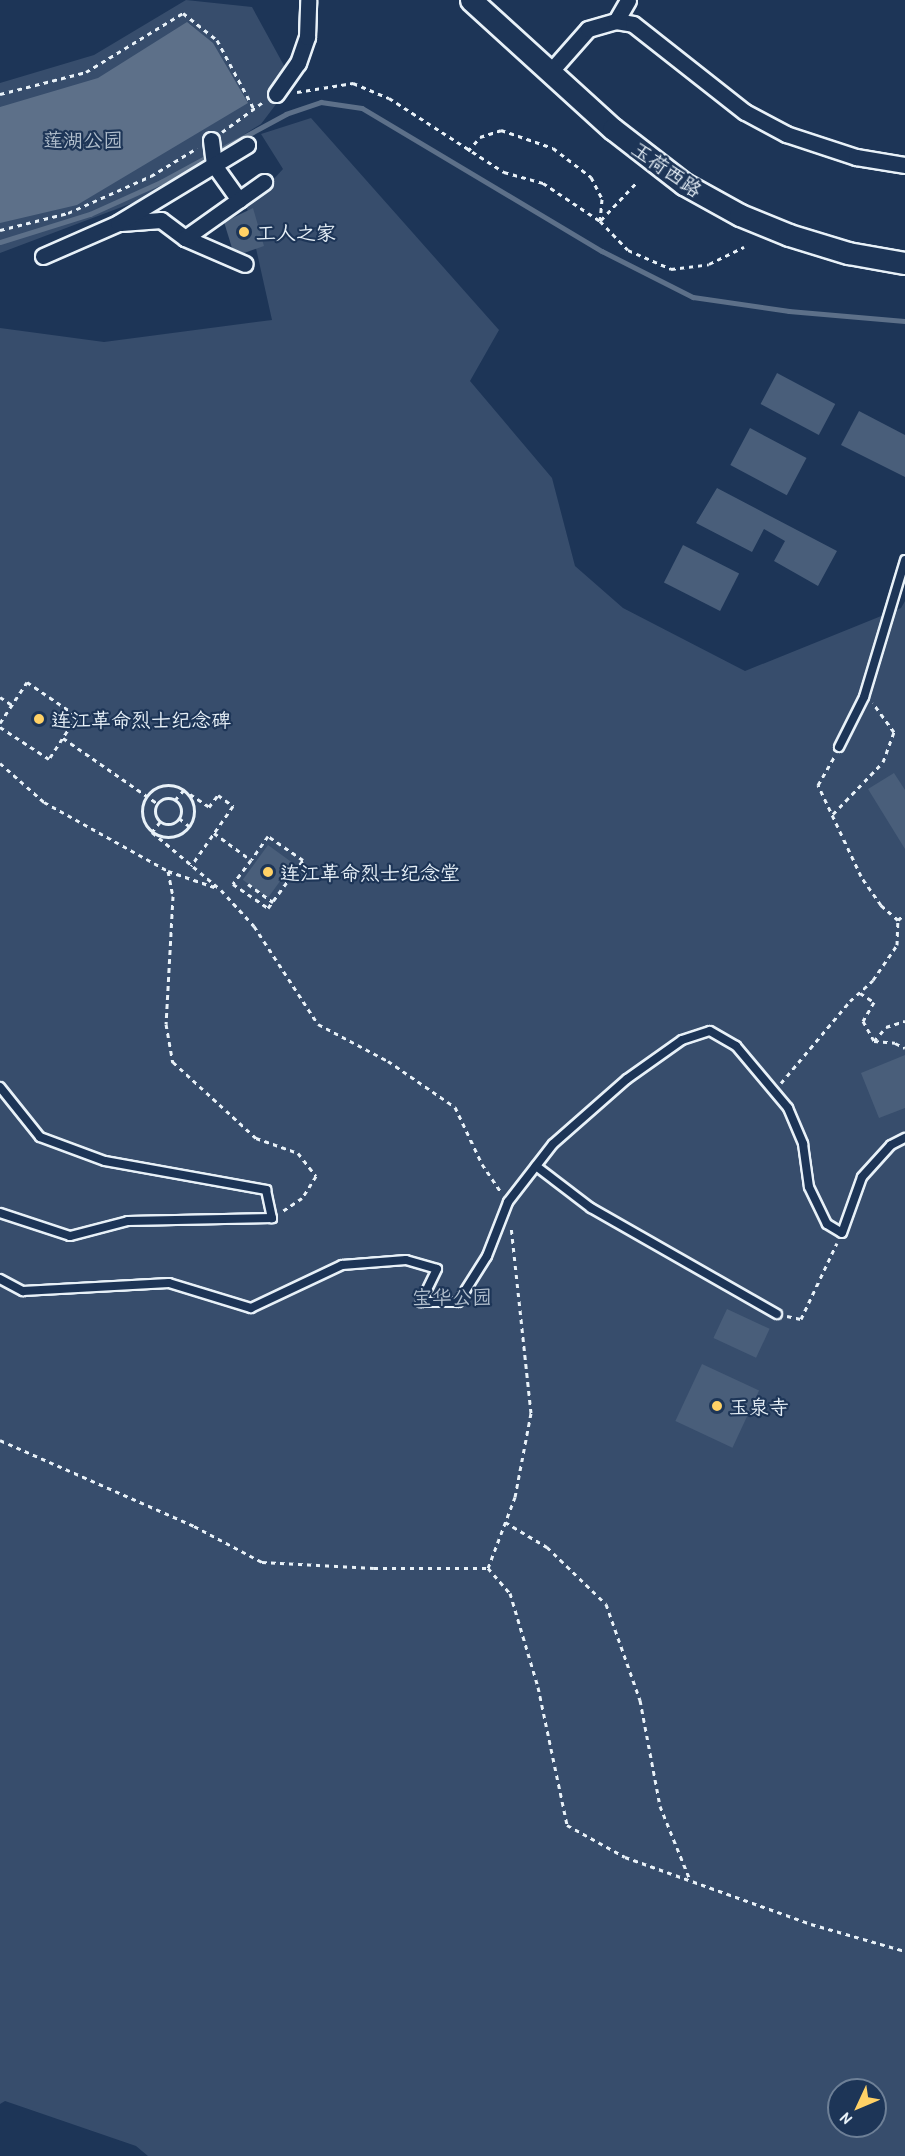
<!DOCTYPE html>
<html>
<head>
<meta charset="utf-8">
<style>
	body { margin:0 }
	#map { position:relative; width:905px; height:2156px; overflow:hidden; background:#1d3557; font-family:"Patrick Hand","LXGW WenKai TC",sans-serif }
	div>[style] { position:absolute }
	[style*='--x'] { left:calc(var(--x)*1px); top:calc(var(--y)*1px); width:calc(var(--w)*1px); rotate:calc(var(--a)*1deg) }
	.green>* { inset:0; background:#374d6c }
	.water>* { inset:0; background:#5d7089 }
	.stream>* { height:4.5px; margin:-2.25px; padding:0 2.25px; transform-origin:2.25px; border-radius:2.25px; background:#5d7089 }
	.building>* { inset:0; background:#495e7a; transform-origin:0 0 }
	.path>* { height:3px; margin-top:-1.5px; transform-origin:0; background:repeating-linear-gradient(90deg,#e8f1f8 0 4.5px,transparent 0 9px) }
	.path>.ring { margin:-1.5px; padding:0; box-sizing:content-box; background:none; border:3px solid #e8f1f8; border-radius:50% }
	.roads { filter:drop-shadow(2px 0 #e8f1f8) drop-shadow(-2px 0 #e8f1f8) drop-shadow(0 2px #e8f1f8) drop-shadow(0 -2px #e8f1f8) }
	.lane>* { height:8px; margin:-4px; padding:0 4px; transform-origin:4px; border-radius:4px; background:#1d3557 }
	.street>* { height:15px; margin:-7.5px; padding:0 7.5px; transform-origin:7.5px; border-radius:7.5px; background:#1d3557 }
	.secondary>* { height:21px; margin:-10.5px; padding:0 10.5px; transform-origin:10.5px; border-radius:10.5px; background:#1d3557 }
	.dots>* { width:16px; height:16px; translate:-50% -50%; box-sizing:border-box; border:3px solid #1d3557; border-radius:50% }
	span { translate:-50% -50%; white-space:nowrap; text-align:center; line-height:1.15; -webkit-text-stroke:4.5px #1d3557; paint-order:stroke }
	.park-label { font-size:20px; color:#b3c0ce }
	.street-label { font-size:20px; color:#e8f1f8 }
	.poi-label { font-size:20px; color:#e8f1f8 }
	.left { translate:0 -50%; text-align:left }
	.north { position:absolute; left:827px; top:2078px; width:60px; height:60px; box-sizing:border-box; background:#1d3557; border:2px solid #6e8097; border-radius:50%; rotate:226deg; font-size:16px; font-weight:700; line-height:24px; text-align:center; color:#e8f1f8 }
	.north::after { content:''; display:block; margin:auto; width:21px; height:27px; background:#ffd166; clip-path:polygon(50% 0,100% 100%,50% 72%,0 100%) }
</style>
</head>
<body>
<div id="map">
	<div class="green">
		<div style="clip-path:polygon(186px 0,252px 7px,293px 82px,261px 124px,135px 202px,0 253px,0 83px,94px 55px)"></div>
		<div style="clip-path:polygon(evenodd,311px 118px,499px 330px,470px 381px,552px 478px,575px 566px,623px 608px,745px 671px,901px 608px,905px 601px,905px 2156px,148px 2156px,136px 2146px,5px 2101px,0 2104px,0 328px,104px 342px,272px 320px,247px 208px,283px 169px,261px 134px,311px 118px,839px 2090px,875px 2090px,875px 2126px,839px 2126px,839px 2090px)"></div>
	</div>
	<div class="water">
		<div style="clip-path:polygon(187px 22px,213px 43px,248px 103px,77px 205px,0 223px,0 107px,98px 78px)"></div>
	</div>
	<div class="stream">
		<div style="--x:0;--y:242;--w:94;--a:-17.3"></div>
		<div style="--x:90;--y:214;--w:78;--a:-24.3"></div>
		<div style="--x:161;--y:182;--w:142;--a:-28.5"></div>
		<div style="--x:286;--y:114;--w:37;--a:-19"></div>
		<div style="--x:321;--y:102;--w:41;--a:8.3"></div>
		<div style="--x:362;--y:108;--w:279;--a:30.8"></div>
		<div style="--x:602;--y:251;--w:102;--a:26.8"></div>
		<div style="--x:693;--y:297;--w:97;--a:8.3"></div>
		<div style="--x:789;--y:311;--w:116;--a:4.9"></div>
	</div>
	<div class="building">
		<div style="clip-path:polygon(253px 208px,264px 246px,244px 253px,232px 248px,224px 222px)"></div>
		<div style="left:777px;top:373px;width:66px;height:35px;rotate:28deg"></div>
		<div style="clip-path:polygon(859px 411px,905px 435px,905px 477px,841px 445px)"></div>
		<div style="left:750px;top:428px;width:64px;height:42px;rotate:28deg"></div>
		<div style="clip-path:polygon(717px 488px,837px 551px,818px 586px,774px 561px,785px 541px,764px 529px,752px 552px,696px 523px)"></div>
		<div style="left:683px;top:545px;width:63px;height:42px;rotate:27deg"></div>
		<div style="clip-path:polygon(894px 773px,905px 790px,905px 849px,868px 789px)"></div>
		<div style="left:268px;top:845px;width:31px;height:43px;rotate:36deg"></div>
		<div style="clip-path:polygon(905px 1055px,905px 1108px,879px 1118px,861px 1073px)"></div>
		<div style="left:727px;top:1309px;width:47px;height:32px;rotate:25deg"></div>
		<div style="left:702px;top:1364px;width:63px;height:63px;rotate:25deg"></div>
	</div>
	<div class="path">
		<div style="--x:297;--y:92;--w:57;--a:-9.1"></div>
		<div style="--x:353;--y:83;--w:39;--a:23"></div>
		<div style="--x:389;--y:98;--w:137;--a:32.8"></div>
		<div style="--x:504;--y:172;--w:41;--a:15.8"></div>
		<div style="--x:543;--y:183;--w:69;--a:33.7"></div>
		<div style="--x:600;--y:221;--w:40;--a:46"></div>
		<div style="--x:628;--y:250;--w:47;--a:23.8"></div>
		<div style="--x:671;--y:269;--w:38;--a:-7"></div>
		<div style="--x:709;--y:264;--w:39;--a:-26"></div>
		<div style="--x:0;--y:94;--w:89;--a:-14.3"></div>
		<div style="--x:86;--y:72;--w:114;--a:-31.3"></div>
		<div style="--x:183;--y:13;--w:43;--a:38.5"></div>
		<div style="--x:217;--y:40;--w:78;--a:61.8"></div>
		<div style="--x:222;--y:132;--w:51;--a:-36.2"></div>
		<div style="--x:468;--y:151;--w:18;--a:-49"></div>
		<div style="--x:480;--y:137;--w:22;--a:-18"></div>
		<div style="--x:501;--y:130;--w:55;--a:19.1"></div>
		<div style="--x:553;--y:148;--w:48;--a:37.3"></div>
		<div style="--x:591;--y:177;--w:25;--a:63"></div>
		<div style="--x:602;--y:199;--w:22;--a:95"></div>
		<div style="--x:601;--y:220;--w:50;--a:-46.6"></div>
		<div style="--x:0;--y:230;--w:70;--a:-14"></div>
		<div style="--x:68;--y:213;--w:91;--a:-24"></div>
		<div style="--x:151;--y:176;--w:54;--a:-31.3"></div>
		<div style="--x:0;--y:697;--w:14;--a:34"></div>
		<div style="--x:0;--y:723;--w:49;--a:-56.6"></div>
		<div style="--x:27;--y:682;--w:60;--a:34.2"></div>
		<div style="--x:77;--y:716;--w:51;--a:123.1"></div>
		<div style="--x:49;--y:759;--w:59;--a:-146.9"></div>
		<div style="--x:63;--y:738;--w:114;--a:34.7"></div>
		<div style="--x:0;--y:763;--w:59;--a:41.6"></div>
		<div style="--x:44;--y:802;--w:142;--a:29.1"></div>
		<div style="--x:168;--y:871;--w:52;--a:19.1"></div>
		<div class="ring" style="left:142px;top:785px;width:49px;height:49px"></div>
		<div style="--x:190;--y:794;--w:23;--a:34"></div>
		<div style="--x:209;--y:807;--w:15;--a:-53"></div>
		<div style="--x:218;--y:795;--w:19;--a:36"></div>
		<div style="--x:233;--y:806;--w:73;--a:125"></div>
		<div class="ring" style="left:155px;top:798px;width:23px;height:23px"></div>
		<div style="--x:175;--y:800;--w:13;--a:-48"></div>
		<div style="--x:833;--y:814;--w:72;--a:-46.1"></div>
		<div style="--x:883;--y:762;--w:32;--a:-70"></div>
		<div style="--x:894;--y:732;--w:36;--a:-126"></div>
		<div style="--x:179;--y:818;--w:13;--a:39"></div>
		<div style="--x:160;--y:822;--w:13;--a:129"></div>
		<div style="--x:152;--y:832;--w:90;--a:40"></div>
		<div style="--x:221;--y:890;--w:49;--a:47.5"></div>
		<div style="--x:254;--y:926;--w:117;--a:56.9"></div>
		<div style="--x:318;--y:1024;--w:79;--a:27.9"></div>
		<div style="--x:388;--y:1061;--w:81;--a:34.5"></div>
		<div style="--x:455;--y:1107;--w:63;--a:64.7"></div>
		<div style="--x:482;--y:1164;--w:34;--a:56"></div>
		<div style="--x:214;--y:833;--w:46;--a:36.1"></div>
		<div style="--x:251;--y:860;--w:30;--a:127"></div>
		<div style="--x:233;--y:884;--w:42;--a:34.4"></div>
		<div style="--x:268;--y:908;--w:59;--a:-53.9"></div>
		<div style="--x:303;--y:860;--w:42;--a:-145.6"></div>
		<div style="--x:268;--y:836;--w:29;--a:125"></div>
		<div style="--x:168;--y:871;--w:25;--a:79"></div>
		<div style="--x:173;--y:896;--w:128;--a:93.1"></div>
		<div style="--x:166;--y:1024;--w:39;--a:80"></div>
		<div style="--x:173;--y:1062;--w:113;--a:42.5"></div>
		<div style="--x:256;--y:1138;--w:45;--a:19.7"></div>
		<div style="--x:298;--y:1153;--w:29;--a:52"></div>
		<div style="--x:316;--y:1176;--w:26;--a:122"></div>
		<div style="--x:302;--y:1198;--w:25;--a:146"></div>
		<div style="--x:248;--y:884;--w:31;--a:36"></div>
		<div style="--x:898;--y:920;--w:9;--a:-41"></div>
		<div style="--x:860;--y:993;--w:17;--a:33"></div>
		<div style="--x:874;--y:1002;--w:22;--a:120"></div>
		<div style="--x:863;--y:1021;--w:23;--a:61"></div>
		<div style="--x:874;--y:1041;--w:18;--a:-49"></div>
		<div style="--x:886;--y:1027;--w:20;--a:-18"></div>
		<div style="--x:874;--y:1041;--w:21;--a:5"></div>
		<div style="--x:895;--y:1043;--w:11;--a:27"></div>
		<div style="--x:781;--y:1083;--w:107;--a:-49.9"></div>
		<div style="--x:850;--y:1001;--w:31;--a:-42"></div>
		<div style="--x:873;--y:980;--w:42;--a:-55.6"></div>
		<div style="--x:897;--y:945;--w:25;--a:-88"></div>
		<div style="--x:898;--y:920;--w:23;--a:-139"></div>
		<div style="--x:881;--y:905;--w:35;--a:-125"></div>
		<div style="--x:861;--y:876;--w:101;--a:-115.3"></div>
		<div style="--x:818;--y:785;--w:34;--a:-60"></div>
		<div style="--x:787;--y:1316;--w:14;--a:12"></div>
		<div style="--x:801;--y:1319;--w:84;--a:-64.7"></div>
		<div style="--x:0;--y:1440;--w:212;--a:23.9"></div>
		<div style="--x:194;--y:1526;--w:77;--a:27.9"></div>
		<div style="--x:262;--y:1562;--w:112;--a:3.1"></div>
		<div style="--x:374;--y:1568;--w:114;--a:0"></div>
		<div style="--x:488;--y:1568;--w:33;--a:49"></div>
		<div style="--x:510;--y:1593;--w:98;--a:73.4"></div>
		<div style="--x:538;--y:1687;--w:141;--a:78.1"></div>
		<div style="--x:567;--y:1825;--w:66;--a:28.9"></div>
		<div style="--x:625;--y:1857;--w:198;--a:19.8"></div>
		<div style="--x:811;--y:1924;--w:98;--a:16"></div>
		<div style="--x:505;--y:1522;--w:49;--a:30.8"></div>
		<div style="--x:547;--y:1547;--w:82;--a:44"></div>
		<div style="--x:606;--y:1604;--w:102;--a:70.5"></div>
		<div style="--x:640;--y:1700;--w:108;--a:79.3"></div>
		<div style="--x:660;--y:1806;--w:80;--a:67.9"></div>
		<div style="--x:488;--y:1568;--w:76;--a:-69.2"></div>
		<div style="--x:515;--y:1497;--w:86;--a:-79.2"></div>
		<div style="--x:531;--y:1413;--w:188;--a:-96.1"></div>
	</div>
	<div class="roads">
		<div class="lane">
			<div style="--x:839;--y:747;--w:56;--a:-63.4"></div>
			<div style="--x:864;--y:697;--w:143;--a:-73.3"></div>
			<div style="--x:0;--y:1087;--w:64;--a:51.3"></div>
			<div style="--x:40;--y:1137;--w:69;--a:20.3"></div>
			<div style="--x:105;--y:1161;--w:164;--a:10.2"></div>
			<div style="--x:266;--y:1190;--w:29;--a:78"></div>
			<div style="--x:272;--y:1218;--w:144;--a:178.8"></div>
			<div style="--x:128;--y:1221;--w:60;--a:165.5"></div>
			<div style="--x:70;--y:1236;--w:74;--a:-161.8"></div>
			<div style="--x:536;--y:1166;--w:69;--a:37.4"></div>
			<div style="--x:591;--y:1208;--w:214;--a:29.7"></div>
			<div style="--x:0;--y:1279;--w:26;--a:28"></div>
			<div style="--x:23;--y:1291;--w:146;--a:-3.1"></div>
			<div style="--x:169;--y:1283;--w:86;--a:17"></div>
			<div style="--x:251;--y:1308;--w:101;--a:-25.3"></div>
			<div style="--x:342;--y:1265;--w:64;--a:-4.5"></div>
			<div style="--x:406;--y:1260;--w:32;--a:16"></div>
			<div style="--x:437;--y:1269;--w:37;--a:116"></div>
			<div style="--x:421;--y:1302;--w:37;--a:0"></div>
			<div style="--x:458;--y:1302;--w:54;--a:-57.8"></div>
			<div style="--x:487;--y:1256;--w:58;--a:-68.7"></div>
			<div style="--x:508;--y:1202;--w:73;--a:-52.2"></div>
			<div style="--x:553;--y:1144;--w:98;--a:-41.3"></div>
			<div style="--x:627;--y:1079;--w:67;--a:-35.3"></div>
			<div style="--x:682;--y:1040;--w:29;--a:-18"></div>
			<div style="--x:710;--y:1031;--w:30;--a:30"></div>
			<div style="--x:736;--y:1046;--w:81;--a:50"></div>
			<div style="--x:788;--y:1108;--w:39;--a:67"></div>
			<div style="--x:803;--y:1144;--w:43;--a:82.1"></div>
			<div style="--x:809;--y:1187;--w:41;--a:64.1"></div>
			<div style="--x:827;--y:1224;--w:17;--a:31"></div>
			<div style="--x:842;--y:1233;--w:59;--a:-70.3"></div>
			<div style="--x:862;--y:1177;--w:43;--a:-47.8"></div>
			<div style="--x:891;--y:1145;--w:16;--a:-27"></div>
		</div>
		<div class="street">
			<div style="--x:616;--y:21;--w:24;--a:-60"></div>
			<div style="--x:550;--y:72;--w:57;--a:-48.5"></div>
			<div style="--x:588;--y:29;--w:29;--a:-16"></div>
			<div style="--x:616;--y:21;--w:17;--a:10"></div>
			<div style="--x:633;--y:24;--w:142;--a:38.2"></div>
			<div style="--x:745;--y:112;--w:47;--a:28.2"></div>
			<div style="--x:786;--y:134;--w:74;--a:18.2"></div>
			<div style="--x:856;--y:157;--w:50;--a:9.3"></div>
			<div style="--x:276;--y:94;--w:38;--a:-55"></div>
			<div style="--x:298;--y:63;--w:28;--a:-71"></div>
			<div style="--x:307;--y:37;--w:37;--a:-88"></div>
			<div style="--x:211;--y:140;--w:25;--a:83"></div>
			<div style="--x:214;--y:165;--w:43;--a:54.5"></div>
			<div style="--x:121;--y:223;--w:40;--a:-4.3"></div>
			<div style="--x:161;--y:220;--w:30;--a:37"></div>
			<div style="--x:185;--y:238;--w:65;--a:23.4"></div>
			<div style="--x:185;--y:238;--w:97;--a:-35.3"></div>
			<div style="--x:43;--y:256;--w:82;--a:-23.7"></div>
			<div style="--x:118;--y:223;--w:151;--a:-31.2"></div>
		</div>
		<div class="secondary">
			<div style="--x:471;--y:0;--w:192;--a:42.3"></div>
			<div style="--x:613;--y:129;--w:90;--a:37.8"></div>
			<div style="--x:684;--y:184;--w:64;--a:29"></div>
			<div style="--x:740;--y:215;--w:53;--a:22.2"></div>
			<div style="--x:789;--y:235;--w:62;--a:17"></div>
			<div style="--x:848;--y:253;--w:58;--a:10"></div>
		</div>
	</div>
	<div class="dots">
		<div style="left:244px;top:232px;background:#ffd166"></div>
		<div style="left:39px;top:719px;background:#ffd166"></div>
		<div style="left:268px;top:872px;background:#ffd166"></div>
		<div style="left:717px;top:1406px;background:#ffd166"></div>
	</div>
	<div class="park-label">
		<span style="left:83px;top:139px">莲湖公园</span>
		<span style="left:452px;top:1296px">宝华公园</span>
	</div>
	<div class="street-label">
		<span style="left:667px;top:169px;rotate:35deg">玉荷西路</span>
	</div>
	<div class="poi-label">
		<span class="left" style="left:256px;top:232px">工人之家</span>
		<span class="left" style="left:51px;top:719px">连江革命烈士纪念碑</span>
		<span class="left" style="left:280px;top:872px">连江革命烈士纪念堂</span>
		<span class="left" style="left:729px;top:1406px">玉泉寺</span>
	</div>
	<div class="north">N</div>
</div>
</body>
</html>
